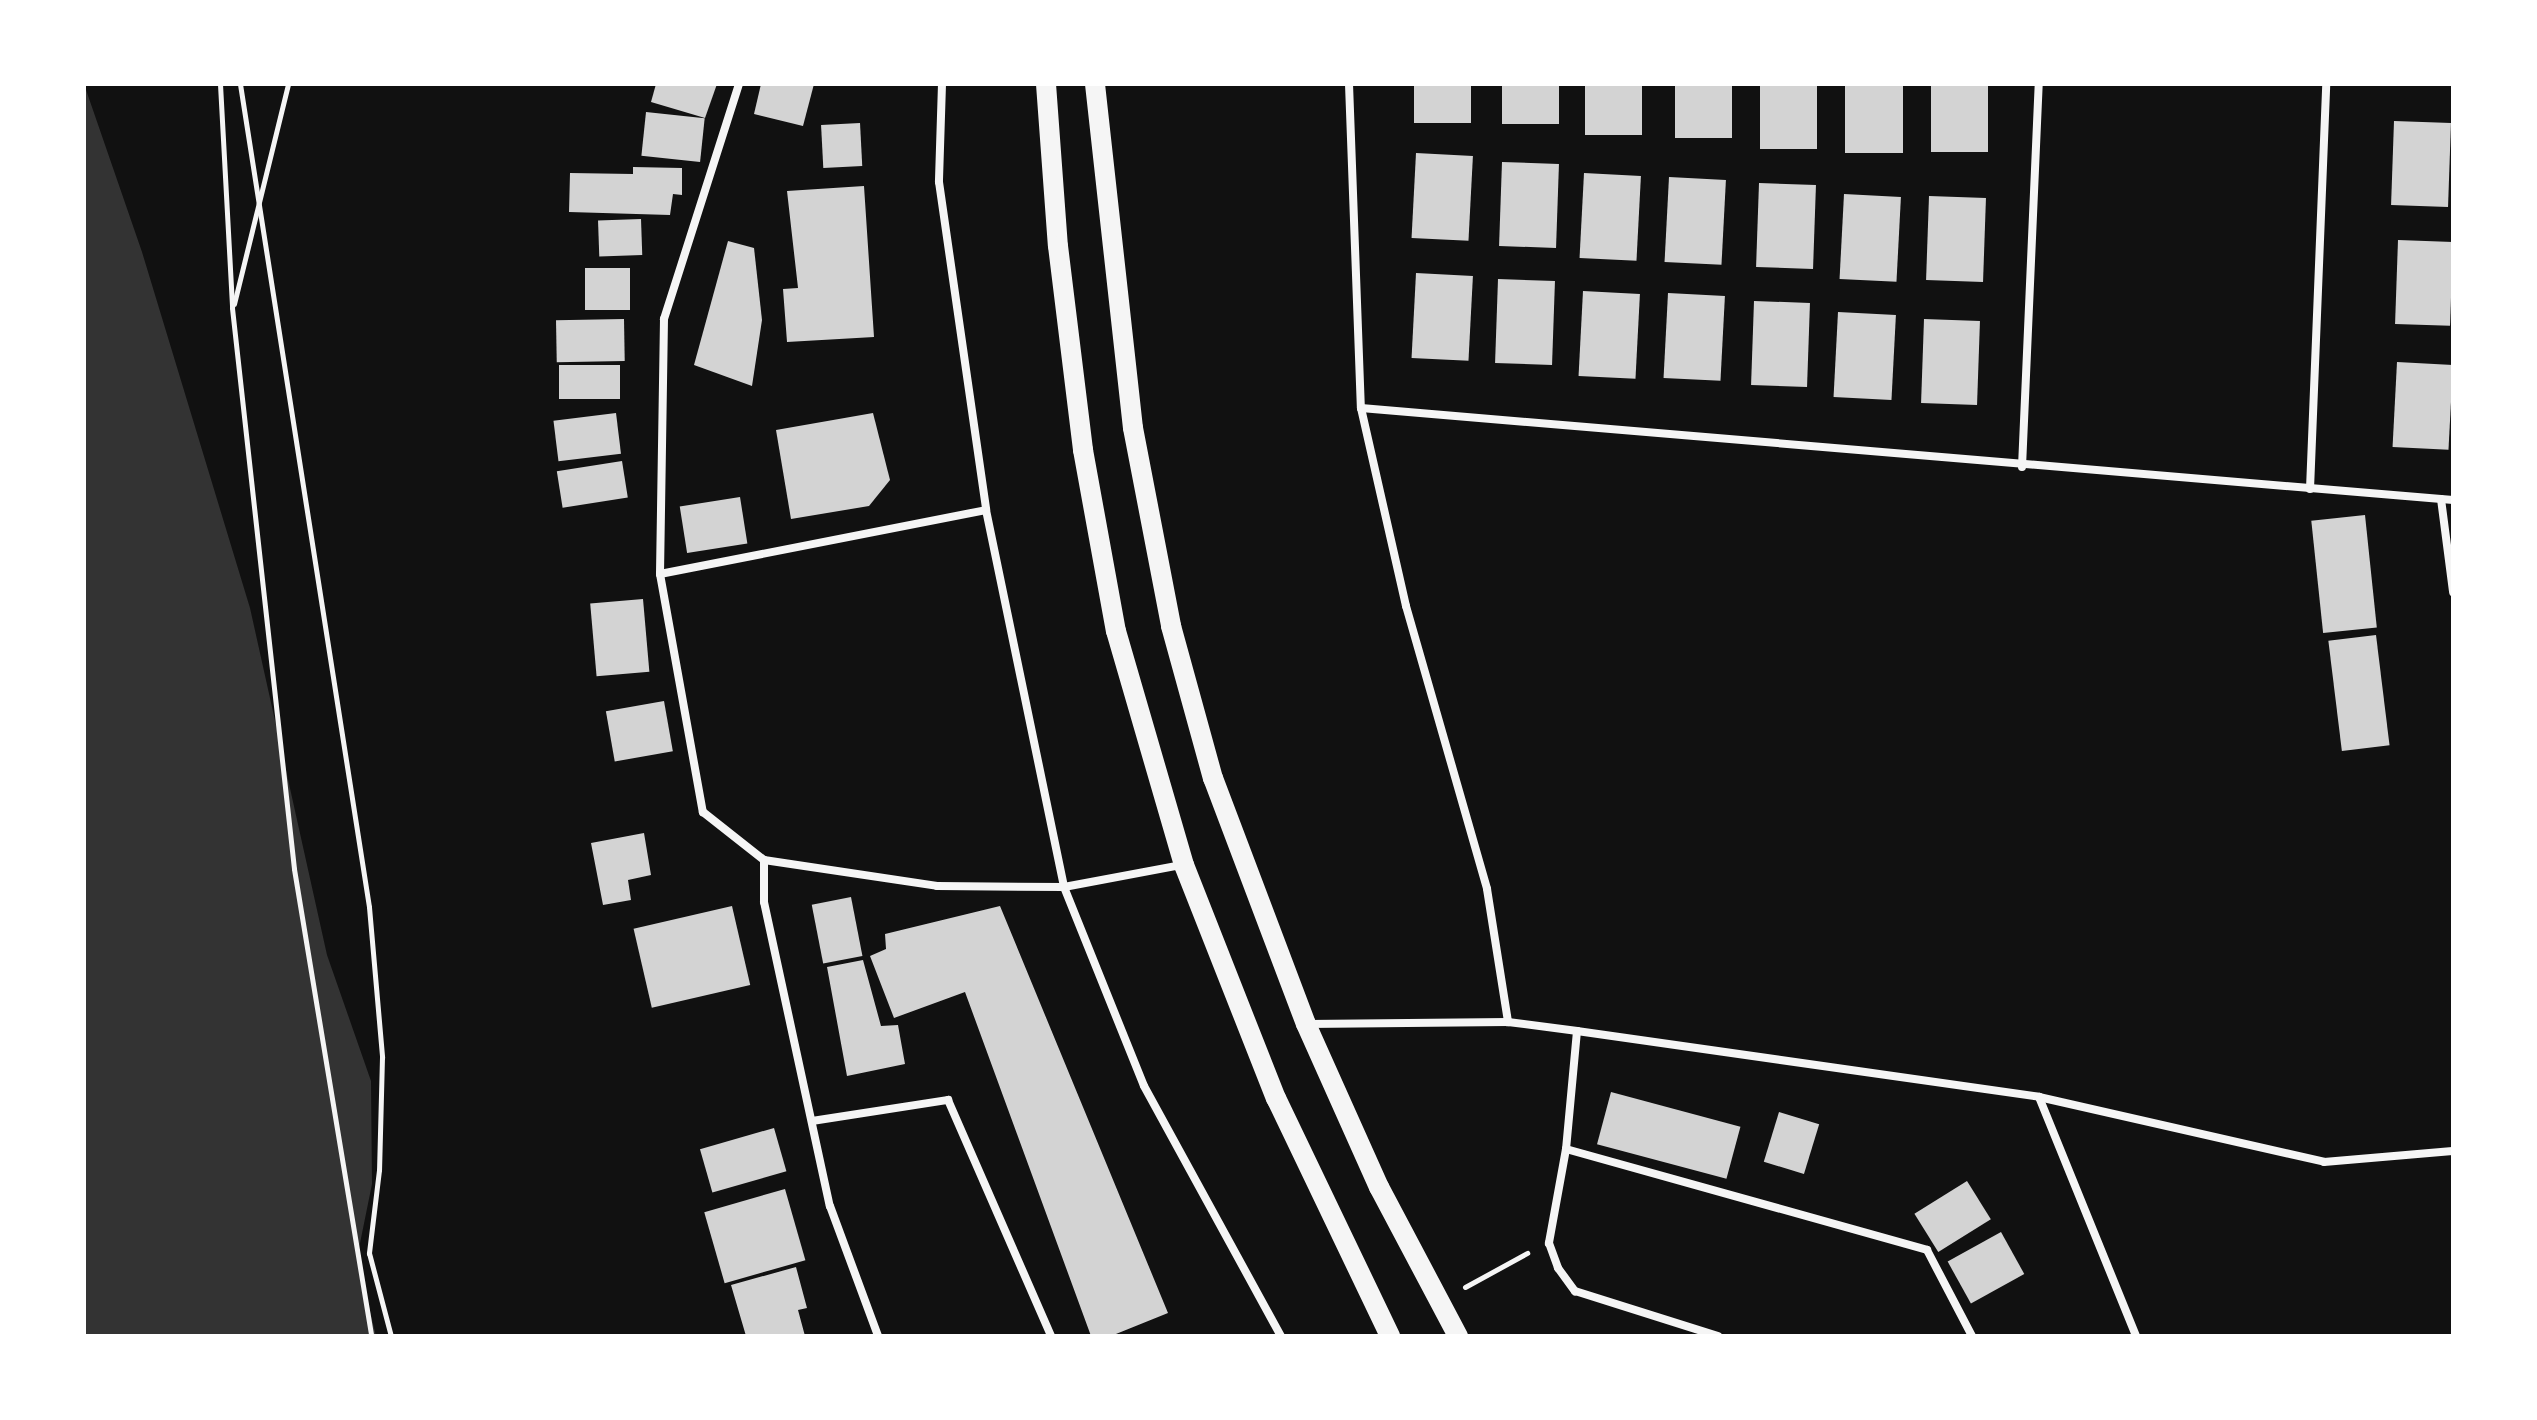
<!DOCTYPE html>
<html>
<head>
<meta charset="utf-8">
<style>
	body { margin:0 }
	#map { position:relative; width:2537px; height:1420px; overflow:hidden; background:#111; font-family:"Titillium Web",sans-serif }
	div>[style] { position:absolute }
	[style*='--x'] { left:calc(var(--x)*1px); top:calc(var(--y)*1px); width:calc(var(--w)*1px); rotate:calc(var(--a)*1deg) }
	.water>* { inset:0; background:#333 }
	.building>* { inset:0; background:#d3d3d3; transform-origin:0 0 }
	.path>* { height:5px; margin:-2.5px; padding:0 2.5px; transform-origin:2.5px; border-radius:2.5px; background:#f5f5f5 }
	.minor>* { height:8px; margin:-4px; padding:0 4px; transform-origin:4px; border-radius:4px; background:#f5f5f5 }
	.primary>* { height:20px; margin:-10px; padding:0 10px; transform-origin:10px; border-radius:10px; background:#f5f5f5 }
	span { translate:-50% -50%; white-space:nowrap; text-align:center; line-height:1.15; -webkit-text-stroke:8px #fff; paint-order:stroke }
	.frame { position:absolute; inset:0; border:86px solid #fff; pointer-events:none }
</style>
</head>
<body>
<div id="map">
	<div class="water">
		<div style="clip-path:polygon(84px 84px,142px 252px,250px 608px,327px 955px,371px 1081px,372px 1184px,357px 1258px,376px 1336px,84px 1336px)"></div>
	</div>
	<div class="building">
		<div style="clip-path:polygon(656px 84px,717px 84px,705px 118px,651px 102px)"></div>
		<div style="clip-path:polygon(761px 84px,814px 84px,803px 126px,754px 114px)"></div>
		<div style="left:1414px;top:84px;width:57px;height:39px"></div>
		<div style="left:1502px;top:84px;width:57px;height:40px"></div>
		<div style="left:1585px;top:84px;width:57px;height:51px"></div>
		<div style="left:1675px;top:84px;width:57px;height:54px"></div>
		<div style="left:1760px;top:84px;width:57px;height:65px"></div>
		<div style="left:1845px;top:84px;width:58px;height:69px"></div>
		<div style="left:1931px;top:84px;width:57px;height:68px"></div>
		<div style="left:646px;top:112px;width:59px;height:44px;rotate:6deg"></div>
		<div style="left:2394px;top:121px;width:57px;height:84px;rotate:2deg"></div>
		<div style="left:860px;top:123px;width:43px;height:39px;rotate:87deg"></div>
		<div style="left:1416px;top:153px;width:57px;height:85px;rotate:3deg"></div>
		<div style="left:1502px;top:162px;width:57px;height:84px;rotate:2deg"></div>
		<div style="clip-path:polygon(633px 167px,682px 168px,682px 195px,673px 194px,670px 215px,569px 212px,570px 173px,633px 174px)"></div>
		<div style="left:1584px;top:173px;width:57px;height:85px;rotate:3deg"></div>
		<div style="left:1669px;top:177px;width:57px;height:85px;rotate:3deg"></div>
		<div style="left:1759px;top:183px;width:57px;height:84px;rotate:2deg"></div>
		<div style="clip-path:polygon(864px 186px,874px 337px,787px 342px,783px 289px,798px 288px,787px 191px)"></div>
		<div style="left:1844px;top:194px;width:57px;height:85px;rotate:3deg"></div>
		<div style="left:1929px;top:196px;width:57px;height:84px;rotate:2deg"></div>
		<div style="left:641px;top:219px;width:36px;height:43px;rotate:88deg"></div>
		<div style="left:2398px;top:240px;width:55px;height:84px;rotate:2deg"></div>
		<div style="clip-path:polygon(728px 241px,754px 248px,762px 320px,752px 386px,694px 365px)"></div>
		<div style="left:585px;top:268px;width:45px;height:42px"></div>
		<div style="left:1416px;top:273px;width:57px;height:85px;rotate:3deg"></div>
		<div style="left:1498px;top:279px;width:57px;height:84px;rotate:2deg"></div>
		<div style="left:1583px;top:291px;width:57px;height:85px;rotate:3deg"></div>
		<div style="left:1668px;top:293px;width:57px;height:85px;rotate:3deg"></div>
		<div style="left:1754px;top:301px;width:56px;height:84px;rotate:2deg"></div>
		<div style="left:1838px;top:312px;width:58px;height:85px;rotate:3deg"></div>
		<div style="left:624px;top:319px;width:42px;height:68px;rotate:89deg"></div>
		<div style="left:1924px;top:319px;width:56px;height:84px;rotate:2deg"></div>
		<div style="left:2397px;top:362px;width:56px;height:85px;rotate:3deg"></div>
		<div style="left:620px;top:365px;width:34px;height:61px;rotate:90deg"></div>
		<div style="left:616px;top:413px;width:41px;height:63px;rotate:83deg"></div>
		<div style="clip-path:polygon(873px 413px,890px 480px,869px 506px,791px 519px,776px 430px)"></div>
		<div style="left:622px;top:461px;width:37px;height:66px;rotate:81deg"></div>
		<div style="left:740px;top:497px;width:47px;height:61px;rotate:81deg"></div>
		<div style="left:2365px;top:515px;width:113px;height:54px;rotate:84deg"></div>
		<div style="left:643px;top:599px;width:73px;height:53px;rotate:85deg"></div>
		<div style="left:2376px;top:635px;width:111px;height:48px;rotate:83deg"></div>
		<div style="left:664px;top:701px;width:51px;height:59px;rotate:80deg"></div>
		<div style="clip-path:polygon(644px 833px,651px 875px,628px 880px,631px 900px,603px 905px,591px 843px)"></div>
		<div style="left:851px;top:897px;width:60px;height:40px;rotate:79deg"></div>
		<div style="left:732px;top:906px;width:81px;height:101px;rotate:77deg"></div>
		<div style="clip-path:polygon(1000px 906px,1168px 1313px,1111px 1336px,1091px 1336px,965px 992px,894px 1018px,870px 956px,886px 949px,885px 934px)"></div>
		<div style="clip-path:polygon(863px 960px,881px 1026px,898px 1025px,905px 1064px,847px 1076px,827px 967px)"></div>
		<div style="left:1611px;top:1092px;width:134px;height:54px;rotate:15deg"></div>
		<div style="left:1779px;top:1112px;width:42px;height:52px;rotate:17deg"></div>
		<div style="left:774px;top:1128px;width:45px;height:77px;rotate:74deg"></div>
		<div style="left:1967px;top:1181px;width:45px;height:62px;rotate:58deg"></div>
		<div style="left:785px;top:1189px;width:74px;height:84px;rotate:74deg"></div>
		<div style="left:2001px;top:1232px;width:48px;height:61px;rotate:61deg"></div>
		<div style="clip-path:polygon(796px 1267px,807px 1308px,798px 1310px,805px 1336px,746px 1336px,731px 1285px)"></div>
	</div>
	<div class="path">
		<div style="--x:220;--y:84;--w:224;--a:86.9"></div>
		<div style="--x:232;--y:308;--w:564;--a:83.69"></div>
		<div style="--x:294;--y:869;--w:473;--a:80.6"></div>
		<div style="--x:240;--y:84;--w:833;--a:81.09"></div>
		<div style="--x:369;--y:907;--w:151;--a:85"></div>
		<div style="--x:382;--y:1057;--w:113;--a:91.5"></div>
		<div style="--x:379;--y:1170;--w:84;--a:96.9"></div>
		<div style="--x:369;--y:1253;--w:86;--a:75.2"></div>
		<div style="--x:234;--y:304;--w:227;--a:-76.2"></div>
		<div style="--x:1465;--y:1287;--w:71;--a:-28.7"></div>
	</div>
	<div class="minor">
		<div style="--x:739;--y:84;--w:247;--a:107.7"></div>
		<div style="--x:664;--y:319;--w:255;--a:90.9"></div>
		<div style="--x:660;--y:574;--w:242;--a:79.8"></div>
		<div style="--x:703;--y:812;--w:78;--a:38.2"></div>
		<div style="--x:764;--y:860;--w:175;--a:8.5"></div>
		<div style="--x:937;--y:886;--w:127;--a:0.5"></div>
		<div style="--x:1064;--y:887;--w:120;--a:-10.6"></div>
		<div style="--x:942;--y:84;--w:98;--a:91.8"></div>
		<div style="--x:939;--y:182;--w:331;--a:81.8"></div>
		<div style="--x:986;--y:510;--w:385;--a:78.3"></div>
		<div style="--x:1064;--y:887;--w:214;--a:68.1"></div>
		<div style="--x:1144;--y:1086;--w:285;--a:61.3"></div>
		<div style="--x:1349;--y:84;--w:324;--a:87.9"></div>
		<div style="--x:1361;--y:408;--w:203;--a:77.2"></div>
		<div style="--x:1406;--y:606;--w:294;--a:74"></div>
		<div style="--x:1487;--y:889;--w:135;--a:81"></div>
		<div style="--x:1361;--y:408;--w:1096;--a:4.82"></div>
		<div style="--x:2022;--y:467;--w:383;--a:-87.5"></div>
		<div style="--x:2310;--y:489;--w:405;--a:-87.7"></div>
		<div style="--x:2441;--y:499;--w:94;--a:82.6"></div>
		<div style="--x:660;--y:574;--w:332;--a:-11.1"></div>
		<div style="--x:764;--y:860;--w:42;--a:90"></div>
		<div style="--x:764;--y:902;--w:311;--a:77.8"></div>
		<div style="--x:830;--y:1206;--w:139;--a:69.7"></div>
		<div style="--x:1307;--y:1024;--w:201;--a:-0.6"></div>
		<div style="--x:1508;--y:1022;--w:70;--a:7.4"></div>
		<div style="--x:1577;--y:1031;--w:467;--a:8.1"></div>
		<div style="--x:2039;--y:1097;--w:292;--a:12.8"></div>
		<div style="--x:2324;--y:1162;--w:129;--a:-4.9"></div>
		<div style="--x:1577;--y:1031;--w:119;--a:95.3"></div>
		<div style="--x:1566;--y:1149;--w:96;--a:100.3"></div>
		<div style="--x:1549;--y:1243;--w:27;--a:70"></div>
		<div style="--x:1558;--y:1268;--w:29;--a:54"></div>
		<div style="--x:1575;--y:1291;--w:150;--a:17.5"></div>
		<div style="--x:2039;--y:1097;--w:258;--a:67.9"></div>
		<div style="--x:812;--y:1121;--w:138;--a:-8.8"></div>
		<div style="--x:948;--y:1100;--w:257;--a:66.4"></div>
		<div style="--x:1566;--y:1149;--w:375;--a:15.6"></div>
		<div style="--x:1927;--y:1250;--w:97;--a:62.4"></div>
	</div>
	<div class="primary">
		<div style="--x:1046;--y:84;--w:162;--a:85.8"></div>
		<div style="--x:1058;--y:246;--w:206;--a:83"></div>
		<div style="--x:1083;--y:450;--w:184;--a:79.7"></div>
		<div style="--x:1116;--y:631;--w:244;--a:73.8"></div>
		<div style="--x:1184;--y:865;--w:251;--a:68.5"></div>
		<div style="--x:1276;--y:1098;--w:264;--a:64.4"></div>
		<div style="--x:1095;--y:84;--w:346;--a:83.7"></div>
		<div style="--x:1133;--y:428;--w:202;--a:79.1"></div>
		<div style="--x:1171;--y:626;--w:158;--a:74.6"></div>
		<div style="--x:1213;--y:778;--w:263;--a:69.3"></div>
		<div style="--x:1306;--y:1024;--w:179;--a:65.9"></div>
		<div style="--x:1379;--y:1187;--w:169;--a:62.1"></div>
	</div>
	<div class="frame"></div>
</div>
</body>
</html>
